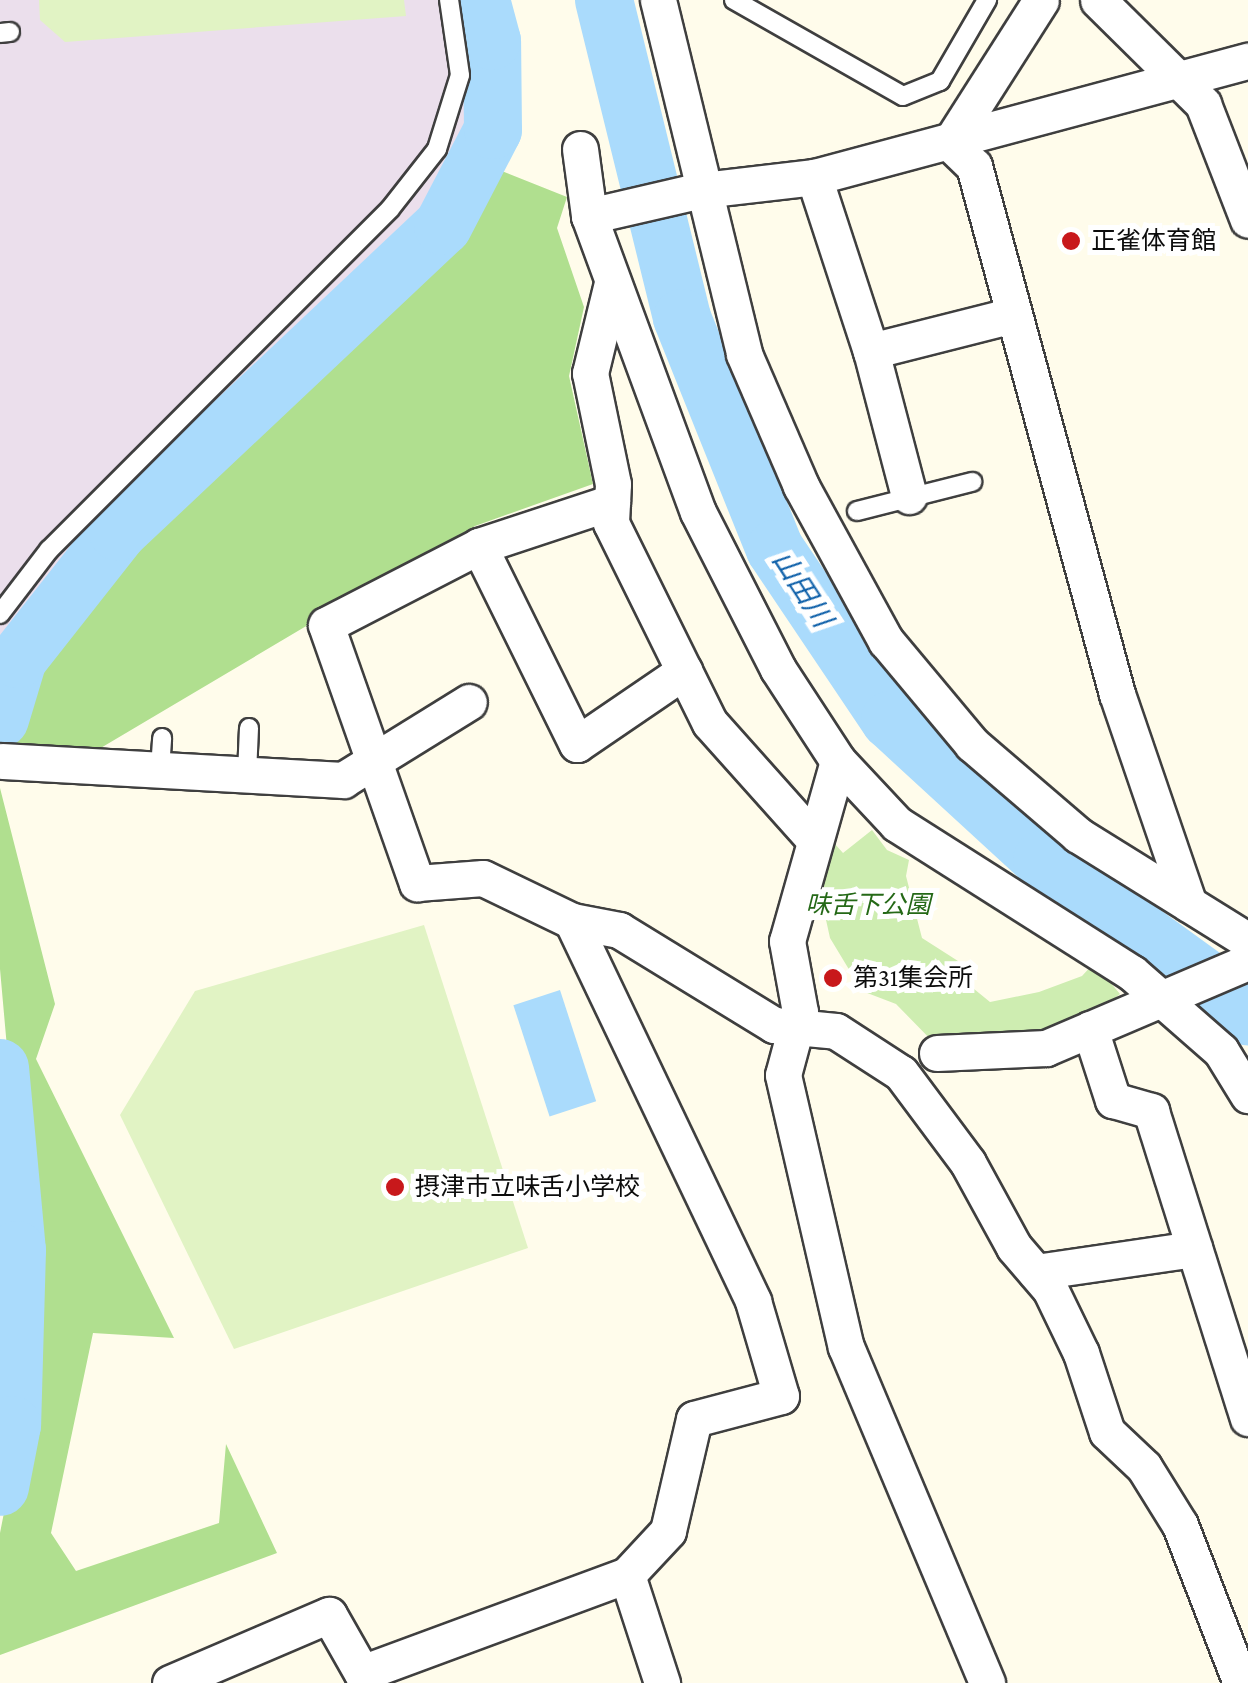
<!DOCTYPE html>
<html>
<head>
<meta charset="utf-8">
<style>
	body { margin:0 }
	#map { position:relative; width:1248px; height:1683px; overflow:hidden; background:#fffceb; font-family:"Crimson Pro","Noto Sans JP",serif }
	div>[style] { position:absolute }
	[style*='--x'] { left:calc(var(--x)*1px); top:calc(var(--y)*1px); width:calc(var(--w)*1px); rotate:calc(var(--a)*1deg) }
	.industrial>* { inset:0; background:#ebdfec }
	.green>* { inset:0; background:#ceedb1 }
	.forest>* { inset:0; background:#b0df8f }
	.pitch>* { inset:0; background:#e1f3c4 }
	.water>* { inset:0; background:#aadbfc; transform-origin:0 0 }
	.river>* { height:58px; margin:-29px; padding:0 29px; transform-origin:29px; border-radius:29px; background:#aadbfc }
	.roads { filter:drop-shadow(2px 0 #3f3f3f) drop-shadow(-2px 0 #3f3f3f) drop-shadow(0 2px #3f3f3f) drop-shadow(0 -2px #3f3f3f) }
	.lane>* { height:18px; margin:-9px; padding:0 9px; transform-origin:9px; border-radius:9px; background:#fff }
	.street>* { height:35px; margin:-17.5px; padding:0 17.5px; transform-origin:17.5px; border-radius:17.5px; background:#fff }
	.dots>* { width:28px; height:28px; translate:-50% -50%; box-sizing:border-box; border:5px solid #fff; border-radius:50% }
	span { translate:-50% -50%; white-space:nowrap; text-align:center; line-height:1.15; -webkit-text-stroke:10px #fff; paint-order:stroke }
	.poi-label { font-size:25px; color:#0c0c0c }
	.left { translate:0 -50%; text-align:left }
	.park-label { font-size:25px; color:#256917; font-style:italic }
	.water-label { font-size:28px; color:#0b5ea8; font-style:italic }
</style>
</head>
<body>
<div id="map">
	<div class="industrial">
		<div style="clip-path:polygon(0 0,461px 0,474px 46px,467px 129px,415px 224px,65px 559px,0 640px)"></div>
	</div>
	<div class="green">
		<div style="clip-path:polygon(872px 830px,887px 850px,909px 860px,906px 876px,922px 938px,958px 961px,952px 971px,990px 1002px,1039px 992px,1082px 976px,1094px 963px,1120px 994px,1098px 1011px,1024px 1039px,940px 1049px,896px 1004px,862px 991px,830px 938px,817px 879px,825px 833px,843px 853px)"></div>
	</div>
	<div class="forest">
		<div style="clip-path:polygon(484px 164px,567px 197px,557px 228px,584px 307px,569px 376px,593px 484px,475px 526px,99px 749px,8px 745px,36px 660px,125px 537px,449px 235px)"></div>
		<div style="clip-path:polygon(0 788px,55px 1004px,36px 1059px,174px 1338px,93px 1333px,51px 1533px,76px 1571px,219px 1523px,226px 1444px,277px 1553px,0 1655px,0 1533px,22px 1421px,25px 1250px,0 969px)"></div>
	</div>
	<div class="pitch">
		<div style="clip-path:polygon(39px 0,404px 0,406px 16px,65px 42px,40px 20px)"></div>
		<div style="clip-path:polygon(424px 925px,528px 1248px,234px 1349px,120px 1115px,195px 991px)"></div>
	</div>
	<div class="water">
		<div style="left:560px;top:990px;width:117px;height:49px;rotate:72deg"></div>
	</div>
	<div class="river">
		<div style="--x:604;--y:0;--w:327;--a:76.2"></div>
		<div style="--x:682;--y:318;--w:249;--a:68.1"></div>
		<div style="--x:775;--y:549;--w:206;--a:56.1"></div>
		<div style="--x:890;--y:720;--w:207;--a:42.6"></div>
		<div style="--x:1042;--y:860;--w:241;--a:35.9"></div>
		<div style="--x:1237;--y:1001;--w:19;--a:55"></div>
		<div style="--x:0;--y:719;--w:63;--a:-73.3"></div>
		<div style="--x:18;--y:659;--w:162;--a:-51.8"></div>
		<div style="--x:118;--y:532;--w:446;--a:-43.3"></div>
		<div style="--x:443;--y:226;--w:108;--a:-62.5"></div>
		<div style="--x:493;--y:130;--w:89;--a:-90.6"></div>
		<div style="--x:492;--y:41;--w:42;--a:-105"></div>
		<div style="--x:0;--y:1068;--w:183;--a:84.7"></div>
		<div style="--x:17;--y:1250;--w:175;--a:91.6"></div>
		<div style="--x:12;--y:1425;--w:63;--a:101"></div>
	</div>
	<div class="roads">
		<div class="lane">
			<div style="--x:734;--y:0;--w:194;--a:29.6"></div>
			<div style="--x:903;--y:96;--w:40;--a:-22"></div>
			<div style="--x:940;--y:81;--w:94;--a:-59.9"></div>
			<div style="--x:0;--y:33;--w:10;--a:-6"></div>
			<div style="--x:857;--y:511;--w:119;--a:-14.2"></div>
			<div style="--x:0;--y:614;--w:81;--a:-52.6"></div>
			<div style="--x:49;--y:550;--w:482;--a:-45"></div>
			<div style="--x:390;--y:209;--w:76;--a:-51.9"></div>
			<div style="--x:437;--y:149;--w:77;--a:-72.7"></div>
			<div style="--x:460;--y:75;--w:76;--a:-98.3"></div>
			<div style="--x:160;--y:769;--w:31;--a:-86"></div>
			<div style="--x:247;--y:774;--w:46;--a:-87.5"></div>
		</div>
		<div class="street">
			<div style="--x:658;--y:0;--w:364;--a:76.3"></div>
			<div style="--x:744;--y:354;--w:144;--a:66.6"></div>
			<div style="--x:801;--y:486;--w:177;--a:61.3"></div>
			<div style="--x:886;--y:641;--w:134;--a:50.1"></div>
			<div style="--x:972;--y:744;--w:140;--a:40.6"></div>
			<div style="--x:1078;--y:835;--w:200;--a:31.9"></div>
			<div style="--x:1098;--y:0;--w:148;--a:44.7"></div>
			<div style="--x:1203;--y:104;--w:124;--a:68.8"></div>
			<div style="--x:950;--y:143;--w:33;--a:44"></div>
			<div style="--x:974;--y:166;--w:547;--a:74.85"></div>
			<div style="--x:1117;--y:694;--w:222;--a:71.1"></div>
			<div style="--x:950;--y:143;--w:169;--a:-57.5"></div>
			<div style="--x:580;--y:149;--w:68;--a:82.3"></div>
			<div style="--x:589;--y:216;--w:315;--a:69.8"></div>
			<div style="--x:698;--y:512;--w:176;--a:63"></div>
			<div style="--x:778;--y:669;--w:110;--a:56.9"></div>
			<div style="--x:838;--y:761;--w:86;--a:46.9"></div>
			<div style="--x:897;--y:824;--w:278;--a:32.4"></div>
			<div style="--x:1132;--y:973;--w:118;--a:41.2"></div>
			<div style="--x:1221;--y:1051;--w:52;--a:58.5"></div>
			<div style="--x:814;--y:177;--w:183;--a:71.9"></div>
			<div style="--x:871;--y:351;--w:146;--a:-14.2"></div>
			<div style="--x:589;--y:216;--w:116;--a:-13"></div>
			<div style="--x:702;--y:190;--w:113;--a:-6.6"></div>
			<div style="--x:814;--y:177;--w:449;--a:-15"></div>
			<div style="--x:612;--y:283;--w:93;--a:103.7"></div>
			<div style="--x:590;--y:373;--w:113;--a:78.3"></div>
			<div style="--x:613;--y:484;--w:39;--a:93"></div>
			<div style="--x:611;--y:523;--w:223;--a:63.7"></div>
			<div style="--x:710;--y:723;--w:153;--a:48.2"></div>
			<div style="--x:871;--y:351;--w:150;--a:75.3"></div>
			<div style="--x:612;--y:502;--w:140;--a:161.7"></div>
			<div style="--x:479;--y:546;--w:172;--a:152.7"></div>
			<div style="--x:326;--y:625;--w:274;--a:70.6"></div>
			<div style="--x:417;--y:883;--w:66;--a:-4.3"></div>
			<div style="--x:483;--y:878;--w:99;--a:25.8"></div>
			<div style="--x:572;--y:921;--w:48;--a:10.8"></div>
			<div style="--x:619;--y:930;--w:182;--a:31.5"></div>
			<div style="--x:774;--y:1025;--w:62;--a:5.5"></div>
			<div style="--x:836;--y:1031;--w:77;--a:32.9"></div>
			<div style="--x:901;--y:1073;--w:112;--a:53.3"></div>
			<div style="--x:968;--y:1163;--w:96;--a:61.3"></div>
			<div style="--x:1014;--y:1247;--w:55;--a:49.4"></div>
			<div style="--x:1050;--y:1289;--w:71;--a:64.2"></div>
			<div style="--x:1081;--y:1353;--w:83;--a:71.8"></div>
			<div style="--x:1107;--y:1432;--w:51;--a:43.4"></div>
			<div style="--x:1144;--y:1467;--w:68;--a:58.2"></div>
			<div style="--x:1180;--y:1525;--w:169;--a:68.9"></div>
			<div style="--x:479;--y:546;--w:221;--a:63.7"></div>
			<div style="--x:577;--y:744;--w:130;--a:-34.3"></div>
			<div style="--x:2;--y:761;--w:342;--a:3.2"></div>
			<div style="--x:343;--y:780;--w:148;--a:-31.8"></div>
			<div style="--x:838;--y:761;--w:187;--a:105.8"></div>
			<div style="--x:787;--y:941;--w:72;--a:79.6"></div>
			<div style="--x:800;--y:1012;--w:65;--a:105.1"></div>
			<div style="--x:783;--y:1075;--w:279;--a:77"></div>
			<div style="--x:846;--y:1347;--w:364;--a:67.2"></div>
			<div style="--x:572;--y:921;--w:421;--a:64.5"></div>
			<div style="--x:753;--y:1301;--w:99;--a:73.6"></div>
			<div style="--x:781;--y:1396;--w:90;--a:165.2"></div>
			<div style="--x:694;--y:1419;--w:115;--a:103.1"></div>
			<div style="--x:668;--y:1531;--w:60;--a:133"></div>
			<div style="--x:1090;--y:1029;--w:75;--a:72.1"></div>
			<div style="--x:1113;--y:1100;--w:40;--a:16"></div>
			<div style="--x:1151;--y:1111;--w:322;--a:72.5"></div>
			<div style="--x:937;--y:1053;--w:109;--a:-2.6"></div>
			<div style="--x:1046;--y:1048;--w:220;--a:-23.1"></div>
			<div style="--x:1036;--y:1272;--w:160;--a:-8.3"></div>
			<div style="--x:170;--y:1683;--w:173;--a:-23.2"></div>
			<div style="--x:329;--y:1615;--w:67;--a:60.4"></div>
			<div style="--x:362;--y:1673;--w:283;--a:-20.3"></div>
			<div style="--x:627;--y:1575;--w:114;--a:72"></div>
		</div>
	</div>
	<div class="dots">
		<div style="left:1071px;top:241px;background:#c8181b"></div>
		<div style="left:833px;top:978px;background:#c8181b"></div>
		<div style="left:395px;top:1187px;background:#c8181b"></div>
	</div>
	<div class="poi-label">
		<span class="left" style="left:1091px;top:241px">正雀体育館</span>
		<span class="left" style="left:853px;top:978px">第31集会所</span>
		<span class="left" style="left:415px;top:1187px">摂津市立味舌小学校</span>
	</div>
	<div class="park-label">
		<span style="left:868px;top:905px">味舌下公園</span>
	</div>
	<div class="water-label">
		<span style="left:802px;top:589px;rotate:57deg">山田川</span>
	</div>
</div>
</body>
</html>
